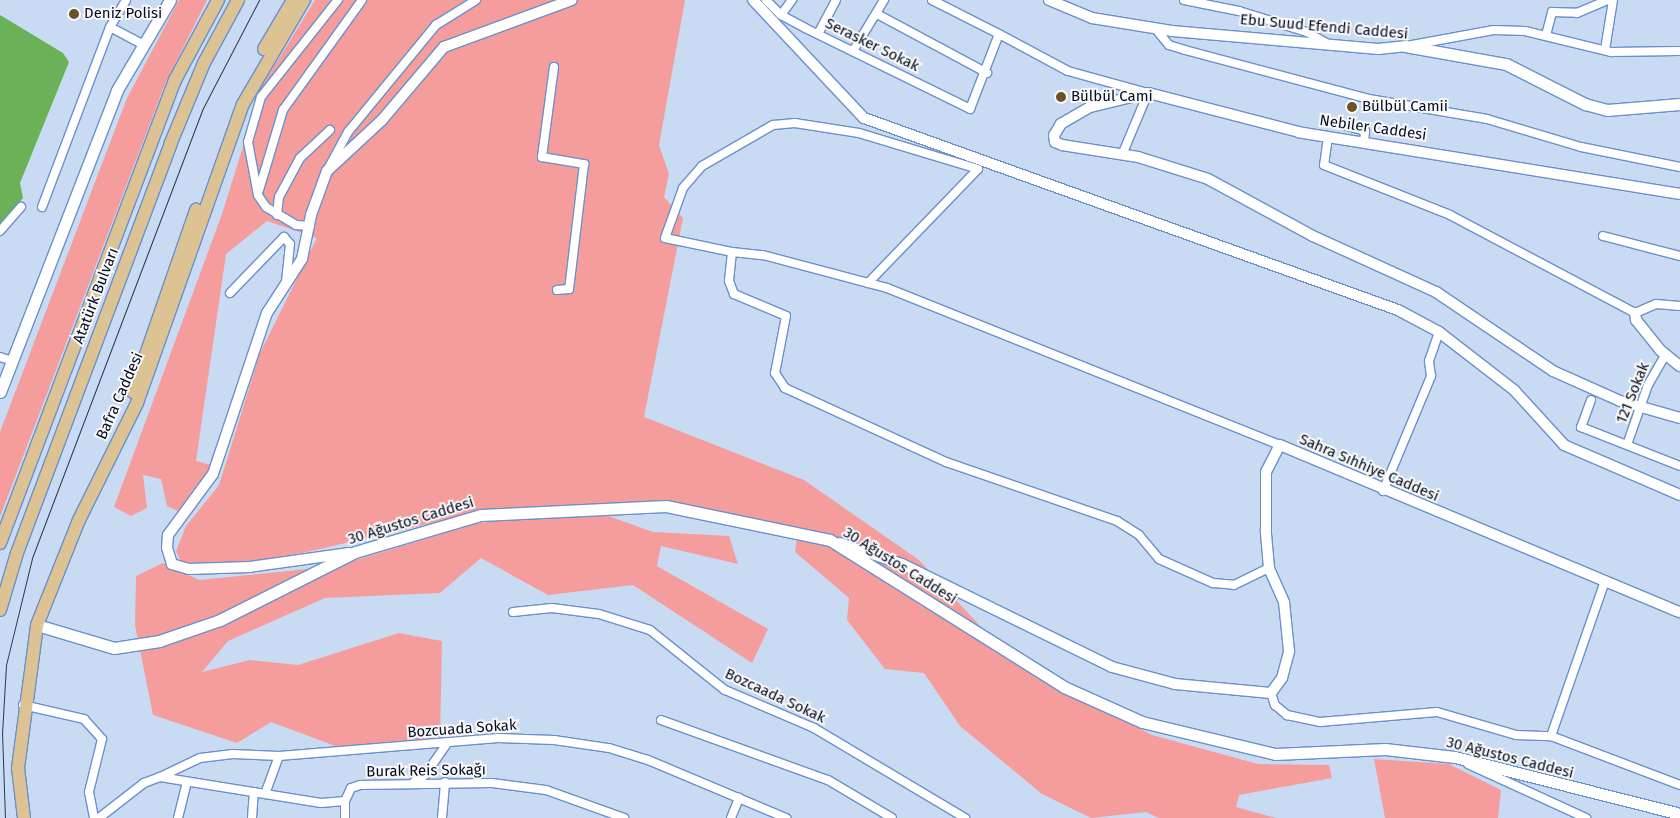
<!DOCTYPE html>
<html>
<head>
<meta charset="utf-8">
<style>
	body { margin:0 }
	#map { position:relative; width:1680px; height:818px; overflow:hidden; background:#c9daf3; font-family:"Fira Sans",sans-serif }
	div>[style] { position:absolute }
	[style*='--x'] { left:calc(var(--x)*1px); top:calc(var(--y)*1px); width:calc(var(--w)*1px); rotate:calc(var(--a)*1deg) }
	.green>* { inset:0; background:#f59d9d }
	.water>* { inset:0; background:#6bb158 }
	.roads { filter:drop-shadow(1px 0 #6a90cb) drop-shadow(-1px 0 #6a90cb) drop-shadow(0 1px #6a90cb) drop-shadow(0 -1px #6a90cb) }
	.minor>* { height:8px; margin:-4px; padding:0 4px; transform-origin:4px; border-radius:4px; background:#fff }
	.tertiary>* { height:10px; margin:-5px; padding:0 5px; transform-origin:5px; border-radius:5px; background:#fff }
	.secondary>* { height:11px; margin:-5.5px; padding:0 5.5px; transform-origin:5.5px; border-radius:5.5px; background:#fff }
	.primary>* { height:12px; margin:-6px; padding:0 6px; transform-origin:6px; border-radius:6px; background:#ddc294 }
	.tram>* { height:1px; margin:-0.5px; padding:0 0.5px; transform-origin:0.5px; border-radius:0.5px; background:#2b374d }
	.dots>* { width:14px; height:14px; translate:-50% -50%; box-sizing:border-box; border:2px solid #f9f9f9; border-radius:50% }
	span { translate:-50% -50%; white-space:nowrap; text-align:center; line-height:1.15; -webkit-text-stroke:4px #f9f9f9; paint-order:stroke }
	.poi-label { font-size:15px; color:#020c22 }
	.left { translate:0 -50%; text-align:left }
	.street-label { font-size:15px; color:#020c22 }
</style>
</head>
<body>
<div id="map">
	<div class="green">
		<div style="clip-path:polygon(179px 0,207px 0,165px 84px,0 517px,0 432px,127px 98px)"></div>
		<div style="clip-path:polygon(315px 0,685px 0,659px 145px,669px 174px,664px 197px,683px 218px,644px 417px,804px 480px,919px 560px,1017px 666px,1152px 735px,1258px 764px,1329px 765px,1332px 778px,1239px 795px,1236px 807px,1276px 818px,1159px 818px,1146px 812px,1091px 818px,1042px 794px,960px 726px,924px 673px,885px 669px,847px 620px,849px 598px,795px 552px,798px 531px,663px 501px,474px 513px,307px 552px,225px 566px,181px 562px,176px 551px,186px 526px,219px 485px,260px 353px,317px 238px,267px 221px,226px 254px,196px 461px,212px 465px,178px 511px,167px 506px,161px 479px,143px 475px,147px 508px,131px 516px,114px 507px,222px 214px,262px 86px)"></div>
		<div style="clip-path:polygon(592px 510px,653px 532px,729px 536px,738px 564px,661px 546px,657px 566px,768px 629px,752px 663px,633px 585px,548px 595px,481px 558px,440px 593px,325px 598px,228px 641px,202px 672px,250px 660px,298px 665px,399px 633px,442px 641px,440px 737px,338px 747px,271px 722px,237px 743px,153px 715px,135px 625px,136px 576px,163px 563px,199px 580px,336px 566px,479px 523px)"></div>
		<div style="clip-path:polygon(1374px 759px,1449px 764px,1501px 790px,1498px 818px,1385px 818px)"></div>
	</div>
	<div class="water">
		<div style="clip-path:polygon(0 15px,63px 53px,69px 62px,20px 183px,23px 198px,0 224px)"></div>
	</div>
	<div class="roads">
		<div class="minor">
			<div style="--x:766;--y:0;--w:21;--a:45"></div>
			<div style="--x:781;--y:15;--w:27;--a:28"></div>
			<div style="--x:805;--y:28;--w:184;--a:26.1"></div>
			<div style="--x:970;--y:109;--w:80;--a:-68.9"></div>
			<div style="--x:999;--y:34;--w:75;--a:-153.1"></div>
			<div style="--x:1184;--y:0;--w:56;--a:11.3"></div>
			<div style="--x:1239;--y:11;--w:71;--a:17.2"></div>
			<div style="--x:1307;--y:32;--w:22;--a:30"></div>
			<div style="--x:877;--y:14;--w:125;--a:28.2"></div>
			<div style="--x:781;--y:15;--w:19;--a:-54"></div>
			<div style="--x:110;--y:27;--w:36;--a:28"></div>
			<div style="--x:1155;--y:28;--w:22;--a:51"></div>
			<div style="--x:1169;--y:45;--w:17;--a:17"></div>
			<div style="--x:1185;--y:50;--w:190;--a:14.9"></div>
			<div style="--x:1369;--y:99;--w:120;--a:9.6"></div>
			<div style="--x:1487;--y:119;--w:98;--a:16.6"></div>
			<div style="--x:1581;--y:147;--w:101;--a:11.4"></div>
			<div style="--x:818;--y:34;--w:38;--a:-62"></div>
			<div style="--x:999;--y:34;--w:78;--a:28.2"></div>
			<div style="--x:1068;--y:71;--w:83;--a:15.4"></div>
			<div style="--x:1148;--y:93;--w:67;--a:112.8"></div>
			<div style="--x:1546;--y:35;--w:24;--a:-75"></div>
			<div style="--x:1552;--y:12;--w:25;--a:2"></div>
			<div style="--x:1577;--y:13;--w:33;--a:-23"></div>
			<div style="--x:1412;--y:45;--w:83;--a:-10.4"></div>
			<div style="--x:1494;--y:30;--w:31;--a:2"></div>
			<div style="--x:1525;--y:31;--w:89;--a:13.7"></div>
			<div style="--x:1611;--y:52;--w:69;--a:-0.8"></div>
			<div style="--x:1605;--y:50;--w:51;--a:-80.9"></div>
			<div style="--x:853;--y:51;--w:60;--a:-58.7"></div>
			<div style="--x:554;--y:67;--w:91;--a:97.6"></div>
			<div style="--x:542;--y:157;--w:43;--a:9.5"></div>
			<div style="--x:584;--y:164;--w:126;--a:96.8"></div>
			<div style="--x:569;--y:289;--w:12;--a:175"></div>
			<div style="--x:1339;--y:124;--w:27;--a:15"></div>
			<div style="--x:1365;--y:131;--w:11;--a:95"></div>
			<div style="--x:1328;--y:137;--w:28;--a:98"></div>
			<div style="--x:1324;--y:165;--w:136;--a:21.6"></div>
			<div style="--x:1450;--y:215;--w:209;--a:27.9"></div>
			<div style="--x:1635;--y:313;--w:23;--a:-23"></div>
			<div style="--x:1656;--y:304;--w:24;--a:5"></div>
			<div style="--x:328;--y:169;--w:42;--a:-61.6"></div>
			<div style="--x:348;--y:132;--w:139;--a:-50.6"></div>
			<div style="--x:436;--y:25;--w:47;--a:-32"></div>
			<div style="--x:259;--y:190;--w:84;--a:-73.3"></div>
			<div style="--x:283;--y:110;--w:135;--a:-54.3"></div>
			<div style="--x:42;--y:207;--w:192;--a:-69.3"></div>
			<div style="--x:110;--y:27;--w:31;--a:-59"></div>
			<div style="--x:277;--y:215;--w:18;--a:-84"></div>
			<div style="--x:279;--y:197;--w:44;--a:-61.7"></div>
			<div style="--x:300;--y:158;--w:41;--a:-43"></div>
			<div style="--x:310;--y:226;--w:14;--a:-176"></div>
			<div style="--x:296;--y:225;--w:35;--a:-149"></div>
			<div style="--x:266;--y:207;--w:14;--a:-124"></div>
			<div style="--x:258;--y:195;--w:54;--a:-100.7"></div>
			<div style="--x:248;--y:142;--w:47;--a:-73.9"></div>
			<div style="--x:261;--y:97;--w:124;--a:-51.6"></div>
			<div style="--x:0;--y:231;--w:32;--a:-49"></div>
			<div style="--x:1603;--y:236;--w:80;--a:14.6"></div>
			<div style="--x:732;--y:252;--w:31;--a:6"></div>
			<div style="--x:763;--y:255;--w:128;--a:14.9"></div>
			<div style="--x:887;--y:288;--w:423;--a:21.8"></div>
			<div style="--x:868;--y:283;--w:158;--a:-46"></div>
			<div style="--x:978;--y:169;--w:124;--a:-163.2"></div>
			<div style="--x:859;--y:133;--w:65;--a:-171.1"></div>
			<div style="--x:795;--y:123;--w:22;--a:175"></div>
			<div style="--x:773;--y:125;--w:82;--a:150"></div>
			<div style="--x:702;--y:166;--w:29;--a:131"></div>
			<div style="--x:683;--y:188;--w:53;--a:109.8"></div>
			<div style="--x:665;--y:238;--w:68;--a:11.8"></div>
			<div style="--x:732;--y:252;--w:29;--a:96"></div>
			<div style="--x:729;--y:281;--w:14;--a:69"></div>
			<div style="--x:734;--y:294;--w:56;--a:22.9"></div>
			<div style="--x:786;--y:316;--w:58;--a:100.9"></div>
			<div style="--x:775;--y:373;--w:18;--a:56"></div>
			<div style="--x:785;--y:388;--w:177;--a:24.7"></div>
			<div style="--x:946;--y:462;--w:181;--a:19"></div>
			<div style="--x:1117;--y:521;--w:26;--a:32"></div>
			<div style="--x:1139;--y:535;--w:31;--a:50"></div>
			<div style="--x:1159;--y:559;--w:59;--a:24"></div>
			<div style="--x:1213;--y:583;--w:21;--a:5"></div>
			<div style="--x:1234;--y:585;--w:39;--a:-26"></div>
			<div style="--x:230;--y:293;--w:78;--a:-46"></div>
			<div style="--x:284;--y:237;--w:9;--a:49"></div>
			<div style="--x:290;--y:244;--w:38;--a:96"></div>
			<div style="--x:0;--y:357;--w:13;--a:18"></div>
			<div style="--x:1591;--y:400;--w:29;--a:110"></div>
			<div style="--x:1581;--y:427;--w:106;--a:21.5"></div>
			<div style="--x:1628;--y:442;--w:60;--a:-70.7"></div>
			<div style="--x:1648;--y:385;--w:34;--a:-60"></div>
			<div style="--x:1383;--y:491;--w:125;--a:-67.3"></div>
			<div style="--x:1431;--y:376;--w:15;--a:-98"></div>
			<div style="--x:1429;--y:361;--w:31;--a:-71"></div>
			<div style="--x:513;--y:612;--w:39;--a:-6"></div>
			<div style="--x:552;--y:608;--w:47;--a:7.3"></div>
			<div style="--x:599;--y:614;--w:53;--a:17.4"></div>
			<div style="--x:650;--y:630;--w:96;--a:38.7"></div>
			<div style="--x:725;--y:690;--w:97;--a:23.1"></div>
			<div style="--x:814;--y:728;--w:176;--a:30.8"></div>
			<div style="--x:1271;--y:693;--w:13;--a:72"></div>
			<div style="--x:1275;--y:705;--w:16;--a:40"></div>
			<div style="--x:1287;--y:715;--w:34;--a:12"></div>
			<div style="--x:1320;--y:722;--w:117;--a:-4.9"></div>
			<div style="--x:1437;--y:712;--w:82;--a:16.2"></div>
			<div style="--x:1516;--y:735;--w:35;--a:2"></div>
			<div style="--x:1551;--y:736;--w:164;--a:-70.8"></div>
			<div style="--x:23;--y:705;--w:63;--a:12.9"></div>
			<div style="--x:84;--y:719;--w:27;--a:48"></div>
			<div style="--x:102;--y:739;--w:55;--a:103.8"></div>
			<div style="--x:89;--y:792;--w:26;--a:79"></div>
			<div style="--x:661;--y:720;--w:177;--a:19.8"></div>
			<div style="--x:828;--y:780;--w:74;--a:30.7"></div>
			<div style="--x:1551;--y:736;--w:138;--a:20.8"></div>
			<div style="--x:1468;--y:764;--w:130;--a:24.6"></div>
			<div style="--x:160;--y:777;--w:44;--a:-25.4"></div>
			<div style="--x:200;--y:758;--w:33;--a:-7"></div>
			<div style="--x:233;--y:754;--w:46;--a:2.5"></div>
			<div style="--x:279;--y:756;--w:220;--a:-4.7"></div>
			<div style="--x:498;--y:738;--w:56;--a:2"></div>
			<div style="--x:554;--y:740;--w:56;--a:8.3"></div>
			<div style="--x:609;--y:748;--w:41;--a:17.1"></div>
			<div style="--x:648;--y:760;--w:150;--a:22.8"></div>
			<div style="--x:414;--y:782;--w:13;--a:-32"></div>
			<div style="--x:425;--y:775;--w:40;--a:-55.1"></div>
			<div style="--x:265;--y:794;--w:40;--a:-69.8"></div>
			<div style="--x:99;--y:818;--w:57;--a:-37.9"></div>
			<div style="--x:144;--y:783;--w:17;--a:-21"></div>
			<div style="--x:160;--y:777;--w:163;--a:9.2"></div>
			<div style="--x:321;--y:803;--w:24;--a:-5"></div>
			<div style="--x:345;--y:801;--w:14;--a:-65"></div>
			<div style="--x:351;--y:788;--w:9;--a:-18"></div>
			<div style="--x:360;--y:785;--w:132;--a:-0.9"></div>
			<div style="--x:492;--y:783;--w:54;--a:7.4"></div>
			<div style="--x:546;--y:790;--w:83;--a:19.7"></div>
			<div style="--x:178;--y:818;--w:37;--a:-76"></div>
			<div style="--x:252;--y:818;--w:26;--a:-86"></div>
			<div style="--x:345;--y:818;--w:17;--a:-90"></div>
			<div style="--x:442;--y:818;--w:36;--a:-85"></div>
			<div style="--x:731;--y:818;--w:22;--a:-68"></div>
		</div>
		<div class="tertiary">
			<div style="--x:753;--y:0;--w:162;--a:46.8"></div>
			<div style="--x:864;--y:118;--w:567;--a:19.78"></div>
			<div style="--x:1398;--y:310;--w:47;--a:28.2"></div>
			<div style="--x:1439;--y:332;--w:95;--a:37.7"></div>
			<div style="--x:1514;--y:390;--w:74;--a:47.7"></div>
			<div style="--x:1564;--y:445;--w:126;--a:23.3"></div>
			<div style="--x:1049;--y:0;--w:47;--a:22.7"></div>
			<div style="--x:1092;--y:18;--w:81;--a:9.2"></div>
			<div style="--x:1172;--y:31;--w:207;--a:5"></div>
			<div style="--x:1378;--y:49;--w:27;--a:-6"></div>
			<div style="--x:1680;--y:194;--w:386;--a:-170.8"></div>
			<div style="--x:1299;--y:132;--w:156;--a:-165.5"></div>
			<div style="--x:1148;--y:93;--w:60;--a:166.4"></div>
			<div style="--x:1090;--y:107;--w:34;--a:150"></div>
			<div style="--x:1061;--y:124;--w:13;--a:122"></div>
			<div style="--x:1054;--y:135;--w:7;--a:82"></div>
			<div style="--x:1055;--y:142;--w:8;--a:23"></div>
			<div style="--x:1062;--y:145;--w:77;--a:9"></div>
			<div style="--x:1138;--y:157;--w:73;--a:17.4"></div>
			<div style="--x:1208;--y:179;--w:119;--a:28.5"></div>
			<div style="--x:1313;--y:236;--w:135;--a:24.5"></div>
			<div style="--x:1436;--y:292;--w:141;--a:34"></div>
			<div style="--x:1553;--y:371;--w:73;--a:24.1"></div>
			<div style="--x:1620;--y:401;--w:62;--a:15.8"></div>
			<div style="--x:1635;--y:313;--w:7;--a:82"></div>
			<div style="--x:1636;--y:320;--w:38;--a:51"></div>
			<div style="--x:1660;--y:350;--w:26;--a:39"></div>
			<div style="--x:840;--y:543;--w:65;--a:18.7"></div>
			<div style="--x:902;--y:564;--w:234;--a:26.1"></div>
			<div style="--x:1112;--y:667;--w:65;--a:15.1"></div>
			<div style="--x:1175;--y:684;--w:96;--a:5.4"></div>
			<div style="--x:1271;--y:693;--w:19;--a:-54"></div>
			<div style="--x:1282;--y:678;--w:28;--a:-75"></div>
			<div style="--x:1289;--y:651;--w:49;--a:-95.8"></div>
			<div style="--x:1284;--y:602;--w:37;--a:-114"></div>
			<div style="--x:1269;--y:568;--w:38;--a:-95"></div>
			<div style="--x:1266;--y:530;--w:58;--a:-90"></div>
			<div style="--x:1266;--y:472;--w:30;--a:-63"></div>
			<div style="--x:1280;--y:445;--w:433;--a:22.7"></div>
			<div style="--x:349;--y:553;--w:100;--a:172"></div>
			<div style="--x:250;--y:567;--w:61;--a:178.1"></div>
			<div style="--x:189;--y:569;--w:18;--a:-164"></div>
			<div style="--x:172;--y:564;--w:17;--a:-107"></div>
			<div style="--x:167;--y:548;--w:13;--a:-86"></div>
			<div style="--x:168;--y:535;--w:76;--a:-53.6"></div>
			<div style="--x:213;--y:474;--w:170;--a:-71.5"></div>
			<div style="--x:267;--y:313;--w:64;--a:-57.1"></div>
			<div style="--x:302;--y:259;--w:45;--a:-78.4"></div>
			<div style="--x:311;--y:215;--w:47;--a:-70"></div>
			<div style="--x:327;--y:171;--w:75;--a:-42.8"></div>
			<div style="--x:382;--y:120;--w:96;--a:-49.7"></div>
			<div style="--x:444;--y:47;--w:136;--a:-20.2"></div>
		</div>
		<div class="secondary">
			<div style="--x:1405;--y:46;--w:103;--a:10.1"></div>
			<div style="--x:1506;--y:64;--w:89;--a:26.9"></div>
			<div style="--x:1585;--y:104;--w:23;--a:15"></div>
			<div style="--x:1607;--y:110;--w:73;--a:-4.7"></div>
			<div style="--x:0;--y:392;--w:324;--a:-68.8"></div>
			<div style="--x:117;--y:90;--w:104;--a:-59.5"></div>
			<div style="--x:37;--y:625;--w:80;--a:16.6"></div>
			<div style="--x:114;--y:648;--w:46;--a:-8.8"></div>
			<div style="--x:159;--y:641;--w:65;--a:-19"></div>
			<div style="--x:220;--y:620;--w:151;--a:-26.7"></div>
			<div style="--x:355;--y:552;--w:131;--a:-16.4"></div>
			<div style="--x:481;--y:515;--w:185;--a:-2.8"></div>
			<div style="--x:666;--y:506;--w:167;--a:11.7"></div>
			<div style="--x:830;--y:540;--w:276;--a:32.1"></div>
			<div style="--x:1064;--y:687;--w:85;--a:24.2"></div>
			<div style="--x:1142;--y:722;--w:137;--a:13.5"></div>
			<div style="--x:1275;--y:754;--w:110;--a:-2.6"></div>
			<div style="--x:1385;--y:749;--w:70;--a:6.5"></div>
			<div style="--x:1455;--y:757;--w:232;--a:14.2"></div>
		</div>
		<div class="primary">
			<div style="--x:264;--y:49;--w:57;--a:-59.4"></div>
			<div style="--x:133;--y:392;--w:193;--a:-70.9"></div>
			<div style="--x:0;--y:543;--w:495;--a:-69.3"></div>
			<div style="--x:175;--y:80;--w:91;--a:-61.7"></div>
			<div style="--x:0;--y:610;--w:59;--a:-73.4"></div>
			<div style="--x:17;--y:553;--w:436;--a:-69.4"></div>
			<div style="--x:170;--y:145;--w:89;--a:-67.5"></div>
			<div style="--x:204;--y:63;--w:72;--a:-61.6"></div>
			<div style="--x:24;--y:818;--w:50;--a:-96.8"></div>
			<div style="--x:18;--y:768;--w:144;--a:-82.4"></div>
			<div style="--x:37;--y:625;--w:113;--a:-68.2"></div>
			<div style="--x:79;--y:520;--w:131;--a:-63.6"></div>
			<div style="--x:137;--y:403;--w:317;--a:-70.5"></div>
			<div style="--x:243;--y:104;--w:121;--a:-59.6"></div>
		</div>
	</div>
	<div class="tram">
		<div style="--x:5;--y:818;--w:84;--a:-92"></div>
		<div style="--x:2;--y:734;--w:69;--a:-86.7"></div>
		<div style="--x:6;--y:665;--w:110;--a:-76.3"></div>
		<div style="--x:32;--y:558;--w:479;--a:-69.2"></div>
		<div style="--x:202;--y:110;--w:124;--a:-62.6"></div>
	</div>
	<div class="dots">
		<div style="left:74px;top:14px;background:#6d5224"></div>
		<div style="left:1061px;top:97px;background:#6d5224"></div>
		<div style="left:1352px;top:107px;background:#6d5224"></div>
	</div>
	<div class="poi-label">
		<span class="left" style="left:84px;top:14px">Deniz Polisi</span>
		<span class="left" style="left:1071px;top:97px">Bülbül Cami</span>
		<span class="left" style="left:1362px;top:107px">Bülbül Camii</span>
	</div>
	<div class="street-label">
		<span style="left:1324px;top:27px;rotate:5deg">Ebu Suud Efendi Caddesi</span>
		<span style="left:872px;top:45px;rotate:26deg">Serasker Sokak</span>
		<span style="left:1373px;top:128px;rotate:8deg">Nebiler Caddesi</span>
		<span style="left:96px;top:296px;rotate:-69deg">Atatürk Bulvarı</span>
		<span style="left:1633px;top:393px;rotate:-68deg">121 Sokak</span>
		<span style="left:120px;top:396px;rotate:-66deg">Bafra Caddesi</span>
		<span style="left:1369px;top:468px;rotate:23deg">Sahra Sıhhiye Caddesi</span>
		<span style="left:411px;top:521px;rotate:-17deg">30 Ağustos Caddesi</span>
		<span style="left:900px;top:566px;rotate:32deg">30 Ağustos Caddesi</span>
		<span style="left:775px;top:696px;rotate:25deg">Bozcaada Sokak</span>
		<span style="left:462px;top:729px;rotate:-4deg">Bozcuada Sokak</span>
		<span style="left:1510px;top:758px;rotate:14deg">30 Ağustos Caddesi</span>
		<span style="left:426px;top:771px;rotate:-1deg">Burak Reis Sokağı</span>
	</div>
</div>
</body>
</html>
